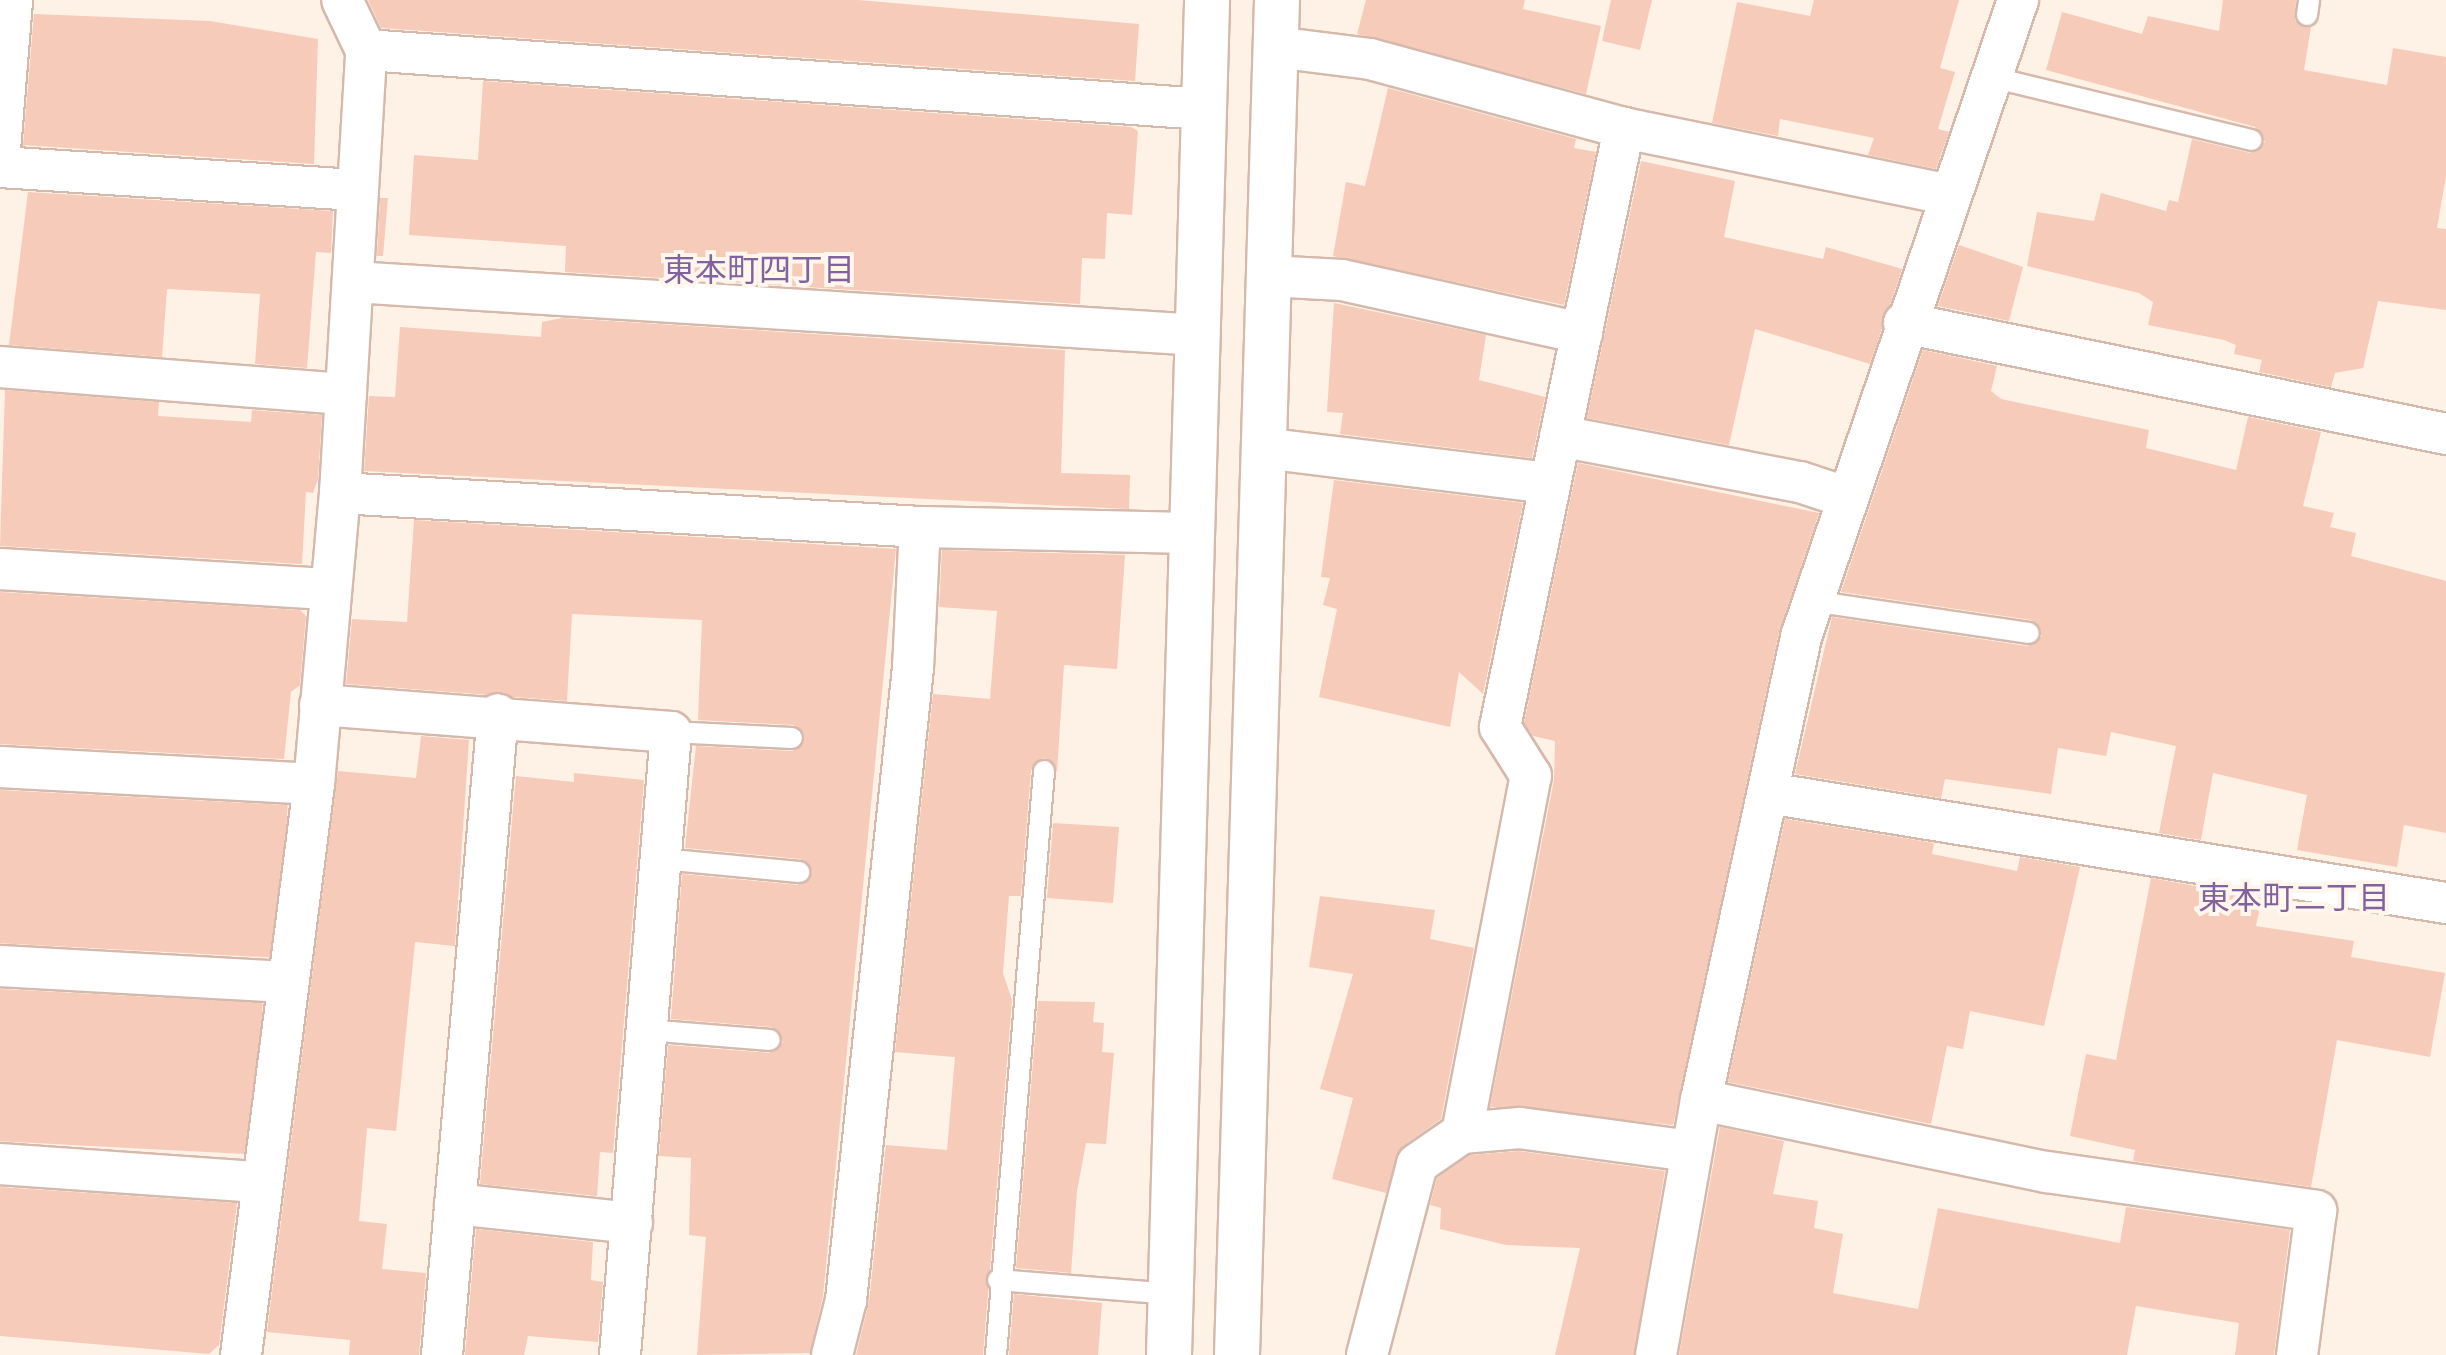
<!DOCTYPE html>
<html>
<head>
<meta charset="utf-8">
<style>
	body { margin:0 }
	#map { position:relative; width:2446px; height:1355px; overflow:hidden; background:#fef1e5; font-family:Mulish,"Noto Sans JP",sans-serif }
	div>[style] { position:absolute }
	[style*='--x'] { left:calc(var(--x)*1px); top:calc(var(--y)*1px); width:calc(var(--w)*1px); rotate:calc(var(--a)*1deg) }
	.building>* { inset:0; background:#f6cbba; transform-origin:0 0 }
	.roads { filter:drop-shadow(2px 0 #d4b9ac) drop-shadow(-2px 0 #d4b9ac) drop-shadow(0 2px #d4b9ac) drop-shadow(0 -2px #d4b9ac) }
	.lane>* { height:20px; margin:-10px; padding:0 10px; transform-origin:10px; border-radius:10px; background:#fff }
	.street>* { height:40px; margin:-20px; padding:0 20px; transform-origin:20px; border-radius:20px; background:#fff }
	.secondary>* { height:44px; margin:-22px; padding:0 22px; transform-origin:22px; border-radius:22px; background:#fff }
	span { translate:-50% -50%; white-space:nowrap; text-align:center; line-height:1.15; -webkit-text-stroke:8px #fff6ed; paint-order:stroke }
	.neighbourhood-label { font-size:32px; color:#83639d }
</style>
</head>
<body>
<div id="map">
	<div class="building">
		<div style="clip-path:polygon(368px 0,858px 0,1139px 24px,1135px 81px,381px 28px)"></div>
		<div style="clip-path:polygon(1366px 0,1525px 0,1523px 9px,1601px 26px,1586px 94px,1357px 34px)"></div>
		<div style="clip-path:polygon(1611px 0,1652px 0,1640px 50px,1602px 41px)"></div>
		<div style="clip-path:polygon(1814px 0,1959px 0,1940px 68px,1955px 72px,1938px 129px,1949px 132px,1936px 169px,1868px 155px,1874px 138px,1780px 119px,1778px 136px,1712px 123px,1737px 2px,1810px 16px)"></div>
		<div style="clip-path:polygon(2223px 0,2296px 0,2295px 21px,2311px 27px,2304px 70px,2387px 85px,2393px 48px,2446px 57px,2446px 176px,2437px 228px,2446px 229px,2446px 310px,2378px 301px,2363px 368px,2335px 373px,2331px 387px,2259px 372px,2262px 360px,2234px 354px,2236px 345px,2224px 340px,2148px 325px,2153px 302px,2139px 293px,2027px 266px,2037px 212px,2094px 221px,2101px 193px,2166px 211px,2169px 200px,2178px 202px,2192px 139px,2250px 153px,2265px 142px,2255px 127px,2046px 70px,2062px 12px,2142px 34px,2148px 16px,2219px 31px)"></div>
		<div style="clip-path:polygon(34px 14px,210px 21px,318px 39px,314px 164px,23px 145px)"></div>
		<div style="clip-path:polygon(483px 81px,1131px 127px,1138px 131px,1132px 215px,1107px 213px,1105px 259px,1082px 258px,1080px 304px,565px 272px,566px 246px,409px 235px,414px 155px,478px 160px)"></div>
		<div style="clip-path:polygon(1388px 88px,1576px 139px,1574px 148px,1596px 152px,1564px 305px,1333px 256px,1346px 182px,1365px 186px)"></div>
		<div style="clip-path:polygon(1641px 161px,1735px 181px,1724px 237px,1823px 259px,1826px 247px,1902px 269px,1870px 364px,1755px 329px,1729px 445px,1587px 418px)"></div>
		<div style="clip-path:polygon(28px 192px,333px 211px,331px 253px,316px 252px,307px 368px,255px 364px,260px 294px,167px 289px,162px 357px,9px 345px)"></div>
		<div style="clip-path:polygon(380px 198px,388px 198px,383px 256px,377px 256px)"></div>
		<div style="clip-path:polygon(1959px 245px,2023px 267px,2009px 321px,1938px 306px)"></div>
		<div style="clip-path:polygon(1334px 303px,1486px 335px,1479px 380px,1545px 397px,1532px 458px,1340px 434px,1343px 413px,1327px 412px)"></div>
		<div style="clip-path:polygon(562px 318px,1065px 350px,1061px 473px,1130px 475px,1129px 509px,364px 471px,369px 396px,395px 397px,400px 327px,541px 337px,542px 322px)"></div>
		<div style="clip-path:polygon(1923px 350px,1997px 366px,1991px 391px,2001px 399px,2149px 430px,2146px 448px,2236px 470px,2248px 417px,2321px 432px,2303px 506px,2334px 513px,2330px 527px,2356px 533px,2351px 556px,2446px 581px,2446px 833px,2404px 825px,2397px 867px,2297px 850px,2307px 795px,2213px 773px,2201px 840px,2159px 833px,2176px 746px,2111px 732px,2106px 756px,2058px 748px,2051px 794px,1945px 779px,1941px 798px,1795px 774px,1832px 617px,2027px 646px,2042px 636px,2031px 620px,1841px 592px)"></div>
		<div style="clip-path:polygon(5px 390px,159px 402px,158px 416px,251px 422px,252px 410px,322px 415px,318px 479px,313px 493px,306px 492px,302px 564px,0 546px)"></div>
		<div style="clip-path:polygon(1578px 463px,1819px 513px,1779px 632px,1673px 1125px,1490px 1107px,1554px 780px,1555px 741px,1533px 736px,1524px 723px)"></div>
		<div style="clip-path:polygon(1334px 480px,1523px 503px,1483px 694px,1459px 672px,1450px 727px,1319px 697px,1337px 609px,1323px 605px,1330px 578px,1321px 577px)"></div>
		<div style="clip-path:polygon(414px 520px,896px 549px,823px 1296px,810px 1353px,697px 1355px,706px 1237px,689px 1235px,691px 1158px,659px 1156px,668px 1045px,769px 1053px,783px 1042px,771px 1027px,671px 1019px,682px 874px,798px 885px,812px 872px,800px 859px,685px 848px,696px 746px,792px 751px,803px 744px,804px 733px,793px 725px,698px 720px,702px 620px,572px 614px,567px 701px,346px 684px,352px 619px,407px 622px)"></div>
		<div style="clip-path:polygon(942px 550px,1125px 555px,1117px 669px,1064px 665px,1057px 772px,1044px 758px,1031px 770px,1021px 896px,1009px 896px,1003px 973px,1012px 1000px,983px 1355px,856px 1355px,869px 1302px,886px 1145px,947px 1150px,955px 1057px,895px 1052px,933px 694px,990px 699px,997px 611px,939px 607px)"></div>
		<div style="clip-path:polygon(0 592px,300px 610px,306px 616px,300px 685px,291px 692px,284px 759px,0 744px)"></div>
		<div style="clip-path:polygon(421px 736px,469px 740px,455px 946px,415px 942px,396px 1131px,367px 1128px,359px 1221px,387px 1224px,382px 1269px,426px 1273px,419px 1355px,349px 1355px,350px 1340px,267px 1332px,338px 771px,416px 778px)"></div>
		<div style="clip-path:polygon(574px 773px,644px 780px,613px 1153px,600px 1152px,597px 1196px,480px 1184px,516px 776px,574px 782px)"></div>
		<div style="clip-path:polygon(1057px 775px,1053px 823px,1119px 827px,1113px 903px,1047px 898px)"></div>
		<div style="left:0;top:790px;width:288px;height:153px;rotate:3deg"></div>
		<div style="clip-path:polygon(1785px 819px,1934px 843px,1932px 854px,2017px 871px,2020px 857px,2080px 867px,2044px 1026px,1970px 1011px,1963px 1049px,1947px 1046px,1931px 1124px,1728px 1082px)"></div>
		<div style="clip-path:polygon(2151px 878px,2262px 898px,2256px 926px,2354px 941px,2351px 957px,2445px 973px,2430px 1057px,2337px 1040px,2311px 1187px,2133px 1161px,2135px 1150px,2070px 1136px,2086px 1054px,2116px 1060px)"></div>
		<div style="clip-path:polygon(1320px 896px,1435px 910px,1430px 939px,1474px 948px,1441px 1119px,1403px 1146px,1386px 1193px,1332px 1179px,1353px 1098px,1320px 1089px,1353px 974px,1309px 967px)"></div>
		<div style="left:0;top:989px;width:263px;height:152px;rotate:3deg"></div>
		<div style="clip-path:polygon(1038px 1001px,1095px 1002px,1093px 1022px,1104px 1023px,1102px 1052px,1114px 1053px,1106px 1144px,1086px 1143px,1077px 1191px,1071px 1273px,1016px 1268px)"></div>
		<div style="clip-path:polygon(1720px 1127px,1784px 1141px,1773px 1194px,1818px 1201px,1814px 1228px,1843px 1234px,1833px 1293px,1918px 1309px,1938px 1208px,2120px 1243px,2126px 1207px,2290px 1230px,2274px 1355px,2235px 1355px,2239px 1323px,2136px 1306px,2127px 1355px,1679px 1355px)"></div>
		<div style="clip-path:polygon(1519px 1151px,1665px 1171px,1634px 1355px,1555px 1355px,1580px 1248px,1506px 1245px,1440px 1229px,1441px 1208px,1430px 1205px,1437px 1178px,1470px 1155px)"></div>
		<div style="clip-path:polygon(0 1187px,237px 1203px,219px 1345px,209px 1354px,0 1336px)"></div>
		<div style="clip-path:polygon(476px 1229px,593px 1242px,591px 1280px,603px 1282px,598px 1342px,528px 1336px,524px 1355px,465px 1355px)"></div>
		<div style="clip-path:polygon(1014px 1294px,1102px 1303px,1098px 1355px,1009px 1355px)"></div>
	</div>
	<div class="roads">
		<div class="lane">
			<div style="--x:2307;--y:15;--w:15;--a:-82"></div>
			<div style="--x:1991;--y:77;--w:268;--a:13.6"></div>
			<div style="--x:1812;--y:601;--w:219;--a:8.4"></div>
			<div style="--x:671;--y:732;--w:121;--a:2.8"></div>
			<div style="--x:661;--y:859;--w:139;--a:5.4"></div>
			<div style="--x:647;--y:1030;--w:123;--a:4.6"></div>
			<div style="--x:998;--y:1280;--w:174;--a:4.6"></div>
			<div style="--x:996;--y:1355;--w:586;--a:-85.3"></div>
		</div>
		<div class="street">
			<div style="--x:1275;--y:47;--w:96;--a:7.2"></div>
			<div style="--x:1370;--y:59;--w:263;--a:15.2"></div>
			<div style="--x:1624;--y:128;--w:333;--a:11.6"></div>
			<div style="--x:366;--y:50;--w:840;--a:4.03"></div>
			<div style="--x:0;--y:150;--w:150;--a:-85.4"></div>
			<div style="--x:0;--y:167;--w:359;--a:3.7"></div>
			<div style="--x:1268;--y:276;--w:74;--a:3.1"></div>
			<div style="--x:1342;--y:280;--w:246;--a:12.5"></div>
			<div style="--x:353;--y:282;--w:848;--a:3.58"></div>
			<div style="--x:1904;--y:323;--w:553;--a:11.57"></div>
			<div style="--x:0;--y:367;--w:347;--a:4.5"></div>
			<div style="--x:1560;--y:436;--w:244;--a:10.9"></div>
			<div style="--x:1800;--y:482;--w:47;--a:18.4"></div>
			<div style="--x:1263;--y:448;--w:289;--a:7"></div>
			<div style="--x:340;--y:493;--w:581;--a:3.35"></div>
			<div style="--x:920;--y:527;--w:271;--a:1.3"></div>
			<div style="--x:0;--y:569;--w:331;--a:3.5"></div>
			<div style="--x:320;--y:705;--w:352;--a:4.4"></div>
			<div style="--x:671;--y:732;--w:625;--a:94.68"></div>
			<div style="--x:0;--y:767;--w:314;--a:3.1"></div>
			<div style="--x:1768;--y:793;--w:687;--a:9.22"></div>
			<div style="--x:0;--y:966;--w:284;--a:3.2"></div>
			<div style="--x:1701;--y:1100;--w:353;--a:11.8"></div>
			<div style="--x:2047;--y:1172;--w:272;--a:8.2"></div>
			<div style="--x:2316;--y:1211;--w:145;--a:97.5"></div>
			<div style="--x:1462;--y:1133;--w:364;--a:-79.1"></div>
			<div style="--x:1531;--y:776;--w:58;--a:-122.3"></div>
			<div style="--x:1500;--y:727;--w:612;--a:-78.3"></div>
			<div style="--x:0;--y:1164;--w:261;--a:4"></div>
			<div style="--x:455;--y:1204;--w:178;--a:6.1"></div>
			<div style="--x:241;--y:1355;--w:576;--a:-82.71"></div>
			<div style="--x:314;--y:784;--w:292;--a:-84.9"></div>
			<div style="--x:340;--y:493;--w:444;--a:-86.6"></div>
			<div style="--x:366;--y:50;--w:55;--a:-115.6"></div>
			<div style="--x:442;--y:1355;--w:643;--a:-85.01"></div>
			<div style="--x:832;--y:1355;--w:57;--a:-75.7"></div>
			<div style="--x:846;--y:1300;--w:636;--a:-83.95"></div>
			<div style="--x:913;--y:668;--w:141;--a:-87.2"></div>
			<div style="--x:1367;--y:1355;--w:197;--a:-75.3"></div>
			<div style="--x:1417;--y:1164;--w:55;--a:-34.6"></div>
			<div style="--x:1462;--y:1133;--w:58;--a:-4.9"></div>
			<div style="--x:1520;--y:1128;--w:173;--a:7.7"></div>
			<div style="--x:1656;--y:1355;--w:259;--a:-80"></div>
			<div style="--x:1701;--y:1100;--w:474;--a:-77.8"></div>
			<div style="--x:1801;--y:637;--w:673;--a:-71.19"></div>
		</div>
		<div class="secondary">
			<div style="--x:1169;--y:1355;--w:1356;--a:-88.39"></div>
			<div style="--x:1237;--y:1355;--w:1356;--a:-88.31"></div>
		</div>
	</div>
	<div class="neighbourhood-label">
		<span style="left:759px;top:269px">東本町四丁目</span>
		<span style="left:2294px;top:897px">東本町二丁目</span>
	</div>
</div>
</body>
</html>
